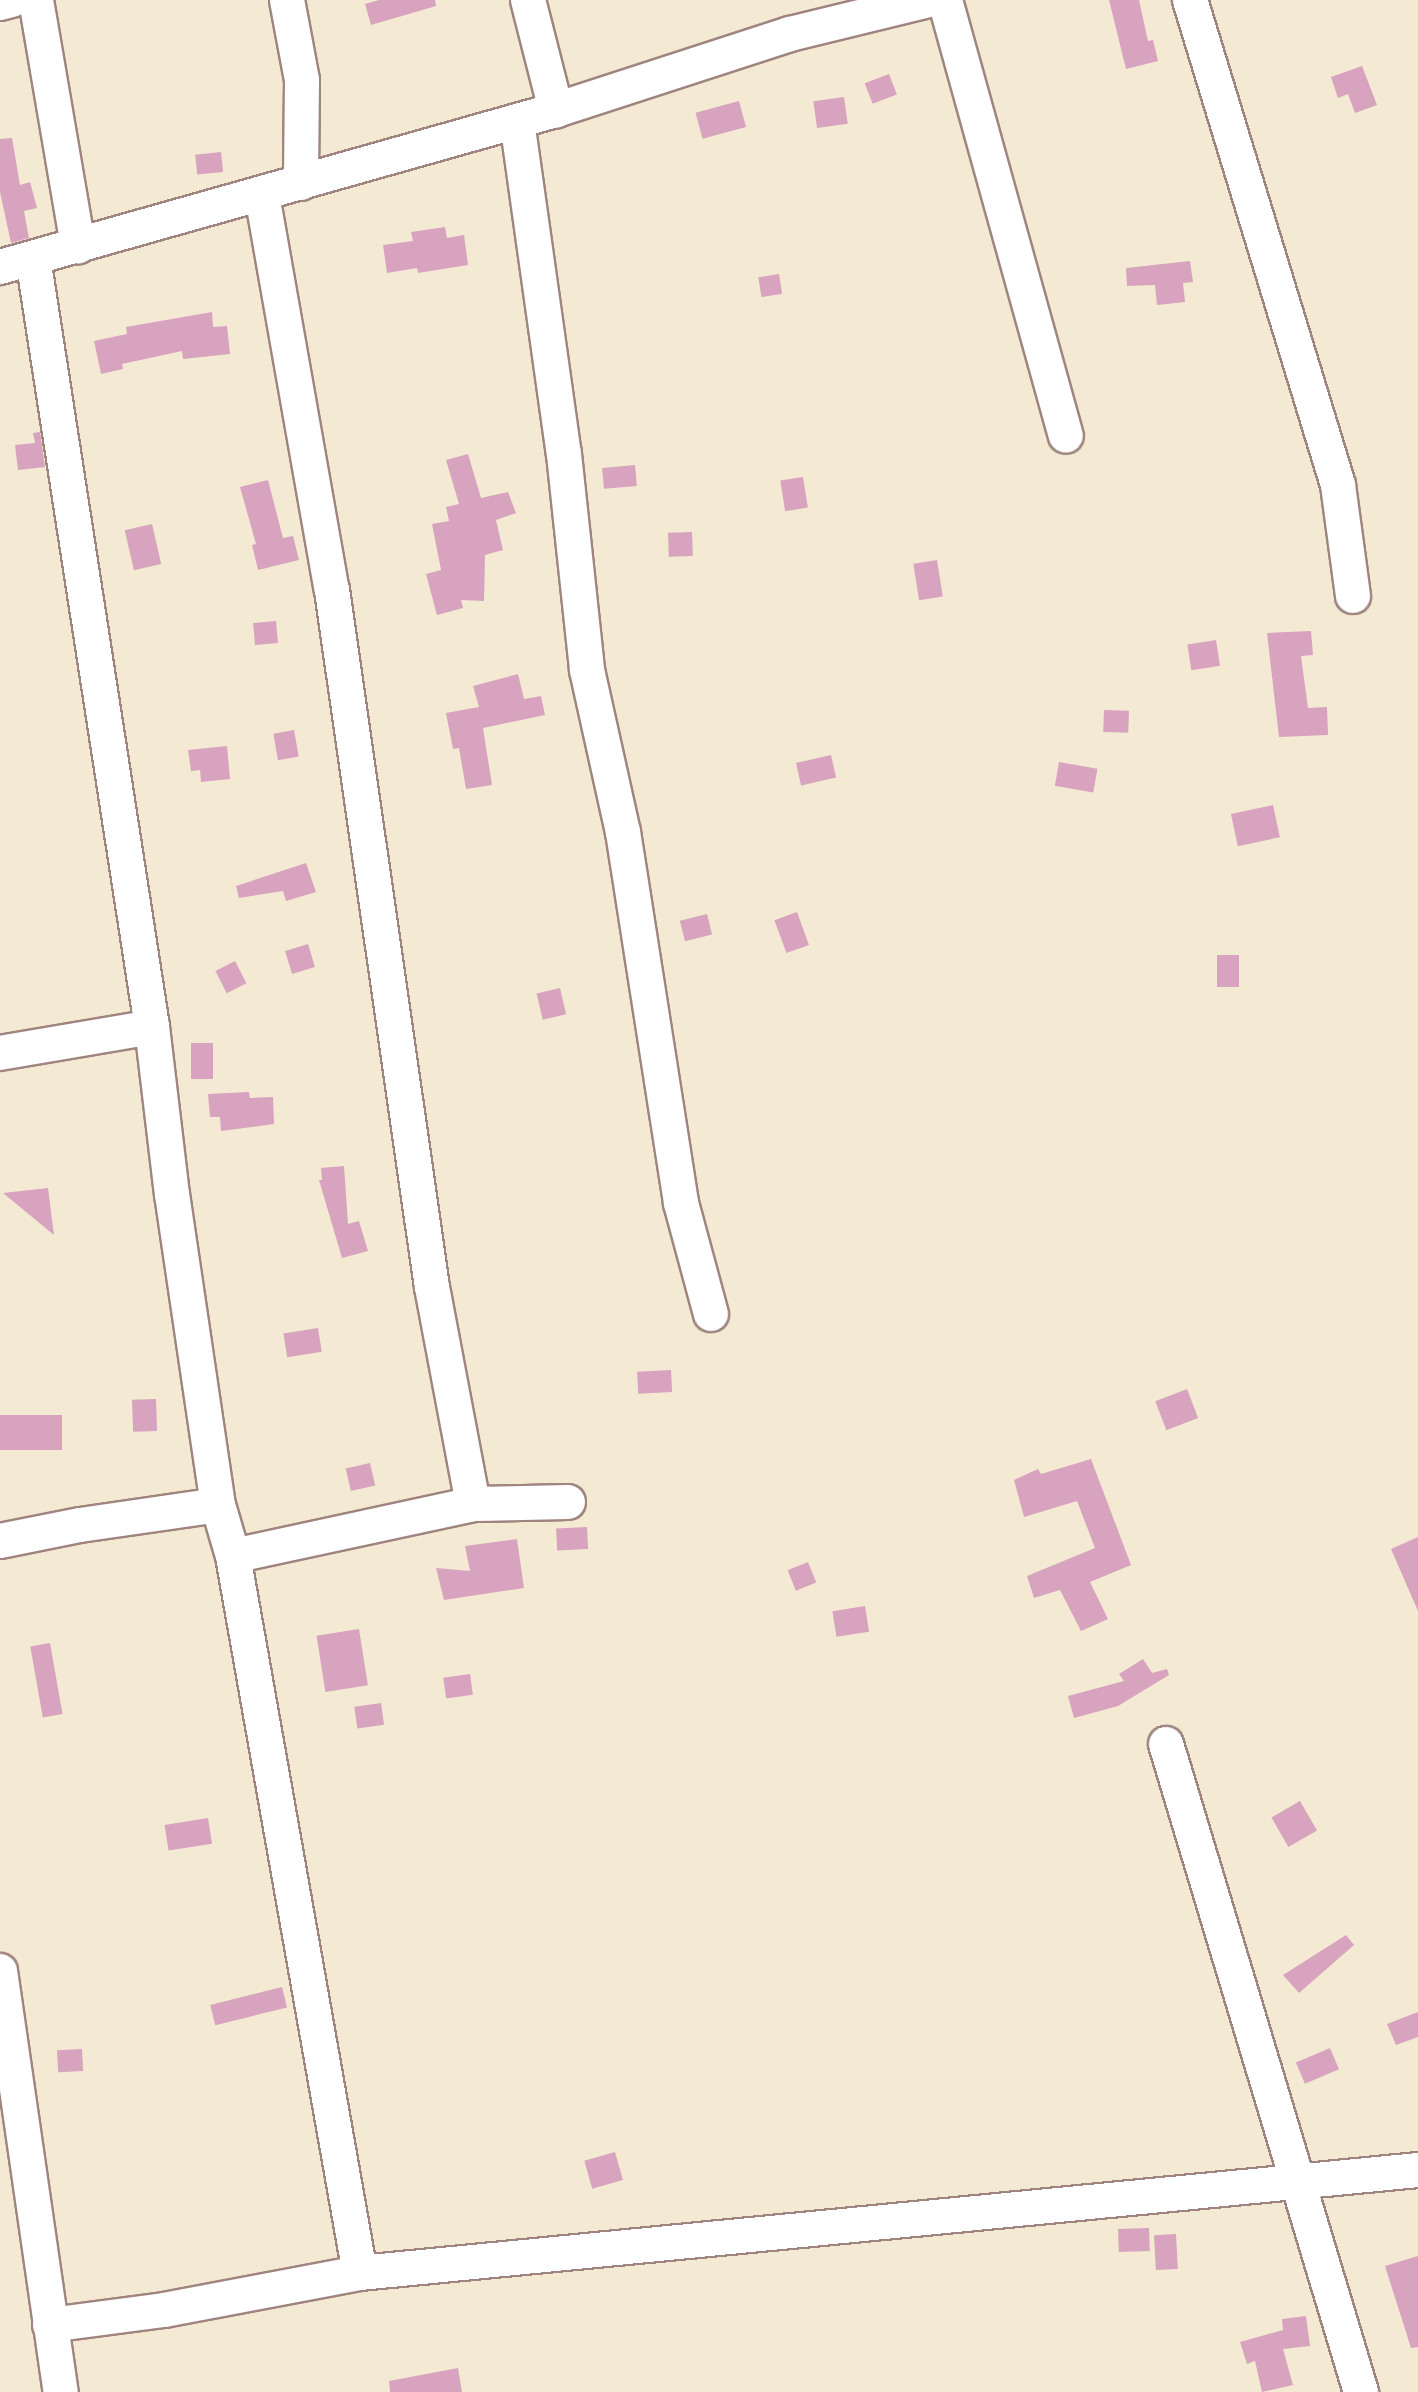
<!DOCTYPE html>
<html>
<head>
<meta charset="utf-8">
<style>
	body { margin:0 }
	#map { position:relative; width:1418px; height:2392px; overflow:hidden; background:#f4ead3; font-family:"Comic Neue",sans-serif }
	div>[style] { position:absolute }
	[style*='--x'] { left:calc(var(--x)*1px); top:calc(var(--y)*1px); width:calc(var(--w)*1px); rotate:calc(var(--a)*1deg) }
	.building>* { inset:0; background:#d7a3be; transform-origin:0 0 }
	.roads { filter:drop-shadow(2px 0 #9f847f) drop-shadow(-2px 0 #9f847f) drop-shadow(0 2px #9f847f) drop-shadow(0 -2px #9f847f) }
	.street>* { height:34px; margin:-17px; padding:0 17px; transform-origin:17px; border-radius:17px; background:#fff }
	span { translate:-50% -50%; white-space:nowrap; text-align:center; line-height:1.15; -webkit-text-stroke:6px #fbf7ec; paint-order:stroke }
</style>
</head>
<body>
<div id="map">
	<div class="building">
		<div style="clip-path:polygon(379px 0,435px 0,436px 6px,371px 25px,365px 4px)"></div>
		<div style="clip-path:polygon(1109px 0,1139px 0,1148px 41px,1153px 40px,1158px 61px,1126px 69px)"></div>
		<div style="clip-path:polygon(1362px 66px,1377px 105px,1355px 113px,1348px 94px,1338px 98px,1331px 77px)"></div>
		<div style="left:889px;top:74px;width:22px;height:26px;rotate:69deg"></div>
		<div style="left:844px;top:97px;width:27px;height:31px;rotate:82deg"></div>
		<div style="left:739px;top:101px;width:27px;height:45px;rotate:75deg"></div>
		<div style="clip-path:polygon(12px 138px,20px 185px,30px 182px,37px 208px,24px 211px,29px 238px,11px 243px,0 192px,0 139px)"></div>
		<div style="left:221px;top:152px;width:20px;height:26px;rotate:84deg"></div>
		<div style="clip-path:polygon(445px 227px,447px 238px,464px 235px,468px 265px,418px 273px,417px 268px,387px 273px,383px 245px,413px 241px,411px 232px)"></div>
		<div style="clip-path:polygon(1190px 261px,1193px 282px,1183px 283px,1185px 302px,1157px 305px,1155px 285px,1127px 286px,1126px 268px)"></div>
		<div style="left:779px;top:274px;width:20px;height:21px;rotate:81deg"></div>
		<div style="clip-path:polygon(212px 312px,213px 327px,227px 326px,230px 354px,183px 359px,182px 351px,122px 364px,123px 369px,101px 374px,94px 341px,127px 334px,126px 327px)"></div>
		<div style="clip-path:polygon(40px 432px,45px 467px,18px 470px,15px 445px,35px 443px,33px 433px)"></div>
		<div style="clip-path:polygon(468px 454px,481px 498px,508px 492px,516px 513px,496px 520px,503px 550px,485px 555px,484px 601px,461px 600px,463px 608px,437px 615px,426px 574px,441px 570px,432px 524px,449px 521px,446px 507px,459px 504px,446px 460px)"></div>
		<div style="left:635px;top:465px;width:21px;height:33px;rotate:85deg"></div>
		<div style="left:803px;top:477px;width:31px;height:23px;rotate:81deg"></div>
		<div style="clip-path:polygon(268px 480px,283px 538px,293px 536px,299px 560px,258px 570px,252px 545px,256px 544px,240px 487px)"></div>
		<div style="left:152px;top:524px;width:41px;height:28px;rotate:77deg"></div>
		<div style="left:692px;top:532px;width:24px;height:24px;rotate:88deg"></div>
		<div style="left:937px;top:560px;width:37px;height:24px;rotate:81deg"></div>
		<div style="left:276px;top:621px;width:22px;height:23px;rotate:85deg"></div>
		<div style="clip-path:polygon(1311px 631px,1313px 655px,1301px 656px,1308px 708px,1327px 707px,1328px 735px,1279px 737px,1267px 633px)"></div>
		<div style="left:1216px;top:640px;width:26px;height:29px;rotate:81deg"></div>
		<div style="clip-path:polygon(518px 674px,524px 699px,541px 696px,545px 715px,483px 728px,492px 785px,466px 789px,459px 748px,453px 749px,446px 713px,479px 707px,473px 686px)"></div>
		<div style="left:1104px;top:710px;width:25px;height:22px;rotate:2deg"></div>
		<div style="left:294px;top:730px;width:27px;height:21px;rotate:80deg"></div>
		<div style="clip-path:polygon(227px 746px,230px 779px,201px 782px,200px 770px,191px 771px,188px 750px)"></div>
		<div style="left:831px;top:755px;width:23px;height:36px;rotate:77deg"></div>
		<div style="left:1059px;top:762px;width:39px;height:24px;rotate:10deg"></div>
		<div style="left:1273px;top:805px;width:33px;height:43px;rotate:78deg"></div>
		<div style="clip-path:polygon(306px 863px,316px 892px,286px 901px,283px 891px,239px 898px,236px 886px)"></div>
		<div style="left:797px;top:912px;width:35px;height:24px;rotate:70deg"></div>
		<div style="left:707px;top:914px;width:21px;height:28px;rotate:76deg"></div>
		<div style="left:308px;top:944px;width:24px;height:24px;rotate:73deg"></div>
		<div style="left:1217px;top:955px;width:22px;height:32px"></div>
		<div style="left:235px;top:961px;width:25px;height:22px;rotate:63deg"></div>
		<div style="left:560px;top:988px;width:27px;height:24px;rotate:77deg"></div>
		<div style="left:191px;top:1043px;width:22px;height:36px"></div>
		<div style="clip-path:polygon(249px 1092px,250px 1098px,273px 1097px,274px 1124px,221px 1131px,220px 1117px,210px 1117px,208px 1094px)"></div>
		<div style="clip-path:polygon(344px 1166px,348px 1224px,359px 1221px,368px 1251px,342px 1258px,319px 1180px,322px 1180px,321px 1168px)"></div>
		<div style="clip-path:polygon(48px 1188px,54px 1235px,3px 1193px)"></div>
		<div style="left:318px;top:1328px;width:24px;height:35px;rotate:81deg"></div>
		<div style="left:671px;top:1370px;width:22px;height:34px;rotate:87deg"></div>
		<div style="left:1187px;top:1389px;width:31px;height:34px;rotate:69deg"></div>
		<div style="left:156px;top:1399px;width:32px;height:24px;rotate:88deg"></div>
		<div style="left:0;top:1415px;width:62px;height:35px"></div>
		<div style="clip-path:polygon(1091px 1459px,1131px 1565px,1090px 1582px,1108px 1619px,1081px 1631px,1060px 1590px,1034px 1598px,1027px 1576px,1095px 1548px,1077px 1501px,1024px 1517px,1014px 1480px,1038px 1469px,1041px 1474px)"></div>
		<div style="left:370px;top:1463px;width:23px;height:25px;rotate:77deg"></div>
		<div style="left:587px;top:1527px;width:22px;height:31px;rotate:87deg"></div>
		<div style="clip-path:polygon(1418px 1537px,1418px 1611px,1391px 1549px)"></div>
		<div style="clip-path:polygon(517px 1539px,524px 1588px,444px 1600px,436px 1568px,470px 1571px,465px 1546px)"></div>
		<div style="left:808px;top:1562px;width:22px;height:22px;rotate:68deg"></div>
		<div style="left:865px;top:1606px;width:26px;height:33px;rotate:81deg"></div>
		<div style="left:359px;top:1629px;width:57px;height:43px;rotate:81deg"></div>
		<div style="left:50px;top:1643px;width:72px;height:20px;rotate:80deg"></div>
		<div style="clip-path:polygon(1143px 1659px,1152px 1673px,1167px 1669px,1169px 1675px,1118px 1706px,1074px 1718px,1068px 1696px,1124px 1681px,1119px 1674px)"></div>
		<div style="left:470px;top:1674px;width:21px;height:27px;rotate:82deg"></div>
		<div style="left:381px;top:1703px;width:22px;height:27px;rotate:82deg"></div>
		<div style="left:1300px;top:1801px;width:34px;height:33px;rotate:60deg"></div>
		<div style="left:208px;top:1818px;width:26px;height:44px;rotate:81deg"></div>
		<div style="clip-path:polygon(1346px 1935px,1354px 1945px,1299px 1993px,1283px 1975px)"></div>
		<div style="left:282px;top:1987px;width:21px;height:74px;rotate:76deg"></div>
		<div style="clip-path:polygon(1418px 2012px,1418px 2037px,1396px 2045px,1387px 2024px)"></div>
		<div style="left:1330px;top:2048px;width:23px;height:37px;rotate:67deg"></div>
		<div style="left:82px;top:2049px;width:22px;height:25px;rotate:87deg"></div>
		<div style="left:615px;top:2152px;width:29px;height:32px;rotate:74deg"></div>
		<div style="left:1149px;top:2228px;width:23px;height:31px;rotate:88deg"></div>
		<div style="left:1176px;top:2234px;width:35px;height:22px;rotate:87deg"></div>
		<div style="clip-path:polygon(1418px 2256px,1418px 2347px,1411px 2348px,1385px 2266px)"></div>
		<div style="clip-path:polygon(1306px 2316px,1310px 2346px,1283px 2349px,1293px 2385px,1262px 2392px,1255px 2361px,1247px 2364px,1240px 2342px,1283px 2330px,1282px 2319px)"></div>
		<div style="clip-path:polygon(458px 2368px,462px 2392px,390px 2392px,389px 2381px)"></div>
	</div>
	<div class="roads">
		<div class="street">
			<div style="--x:36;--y:0;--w:250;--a:80.3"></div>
			<div style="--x:287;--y:0;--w:81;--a:79.4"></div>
			<div style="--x:302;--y:80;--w:103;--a:90.6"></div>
			<div style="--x:528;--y:0;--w:114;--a:75.7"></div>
			<div style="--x:945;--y:0;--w:452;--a:74.5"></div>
			<div style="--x:1190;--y:0;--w:507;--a:73.03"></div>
			<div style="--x:1338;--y:485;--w:112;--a:82.3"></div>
			<div style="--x:0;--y:3;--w:12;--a:-14"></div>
			<div style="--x:517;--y:121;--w:336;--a:82"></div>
			<div style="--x:564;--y:454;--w:217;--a:83.9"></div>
			<div style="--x:587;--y:670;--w:166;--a:77.5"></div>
			<div style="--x:623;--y:832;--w:376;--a:81.1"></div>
			<div style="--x:681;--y:1203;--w:115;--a:74.9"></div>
			<div style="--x:262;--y:195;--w:401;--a:80"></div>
			<div style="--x:332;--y:590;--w:704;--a:81.84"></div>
			<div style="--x:432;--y:1287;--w:221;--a:79.3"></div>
			<div style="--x:33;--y:258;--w:778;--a:81.2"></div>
			<div style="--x:152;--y:1027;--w:168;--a:83.2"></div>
			<div style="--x:172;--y:1194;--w:314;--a:81.6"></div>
			<div style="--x:218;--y:1505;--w:53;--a:73.6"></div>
			<div style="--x:233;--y:1556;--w:728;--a:79.96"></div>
			<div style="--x:0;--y:267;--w:578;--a:-15.77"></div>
			<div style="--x:556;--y:110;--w:246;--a:-18"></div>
			<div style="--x:790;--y:34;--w:143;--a:-13.7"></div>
			<div style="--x:0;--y:1053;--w:154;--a:-9.7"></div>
			<div style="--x:0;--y:1541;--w:82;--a:-11.3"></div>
			<div style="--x:80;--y:1525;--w:139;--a:-8.2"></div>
			<div style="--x:233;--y:1556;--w:246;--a:-12.2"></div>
			<div style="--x:473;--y:1504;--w:95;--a:-1.2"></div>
			<div style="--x:1166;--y:1744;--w:677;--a:73.25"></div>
			<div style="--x:0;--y:1971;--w:425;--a:81.8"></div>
			<div style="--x:50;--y:2325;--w:115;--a:-7.5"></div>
			<div style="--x:164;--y:2310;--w:199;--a:-10.7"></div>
			<div style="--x:360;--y:2273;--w:1063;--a:-5.56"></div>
		</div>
	</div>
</div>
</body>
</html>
